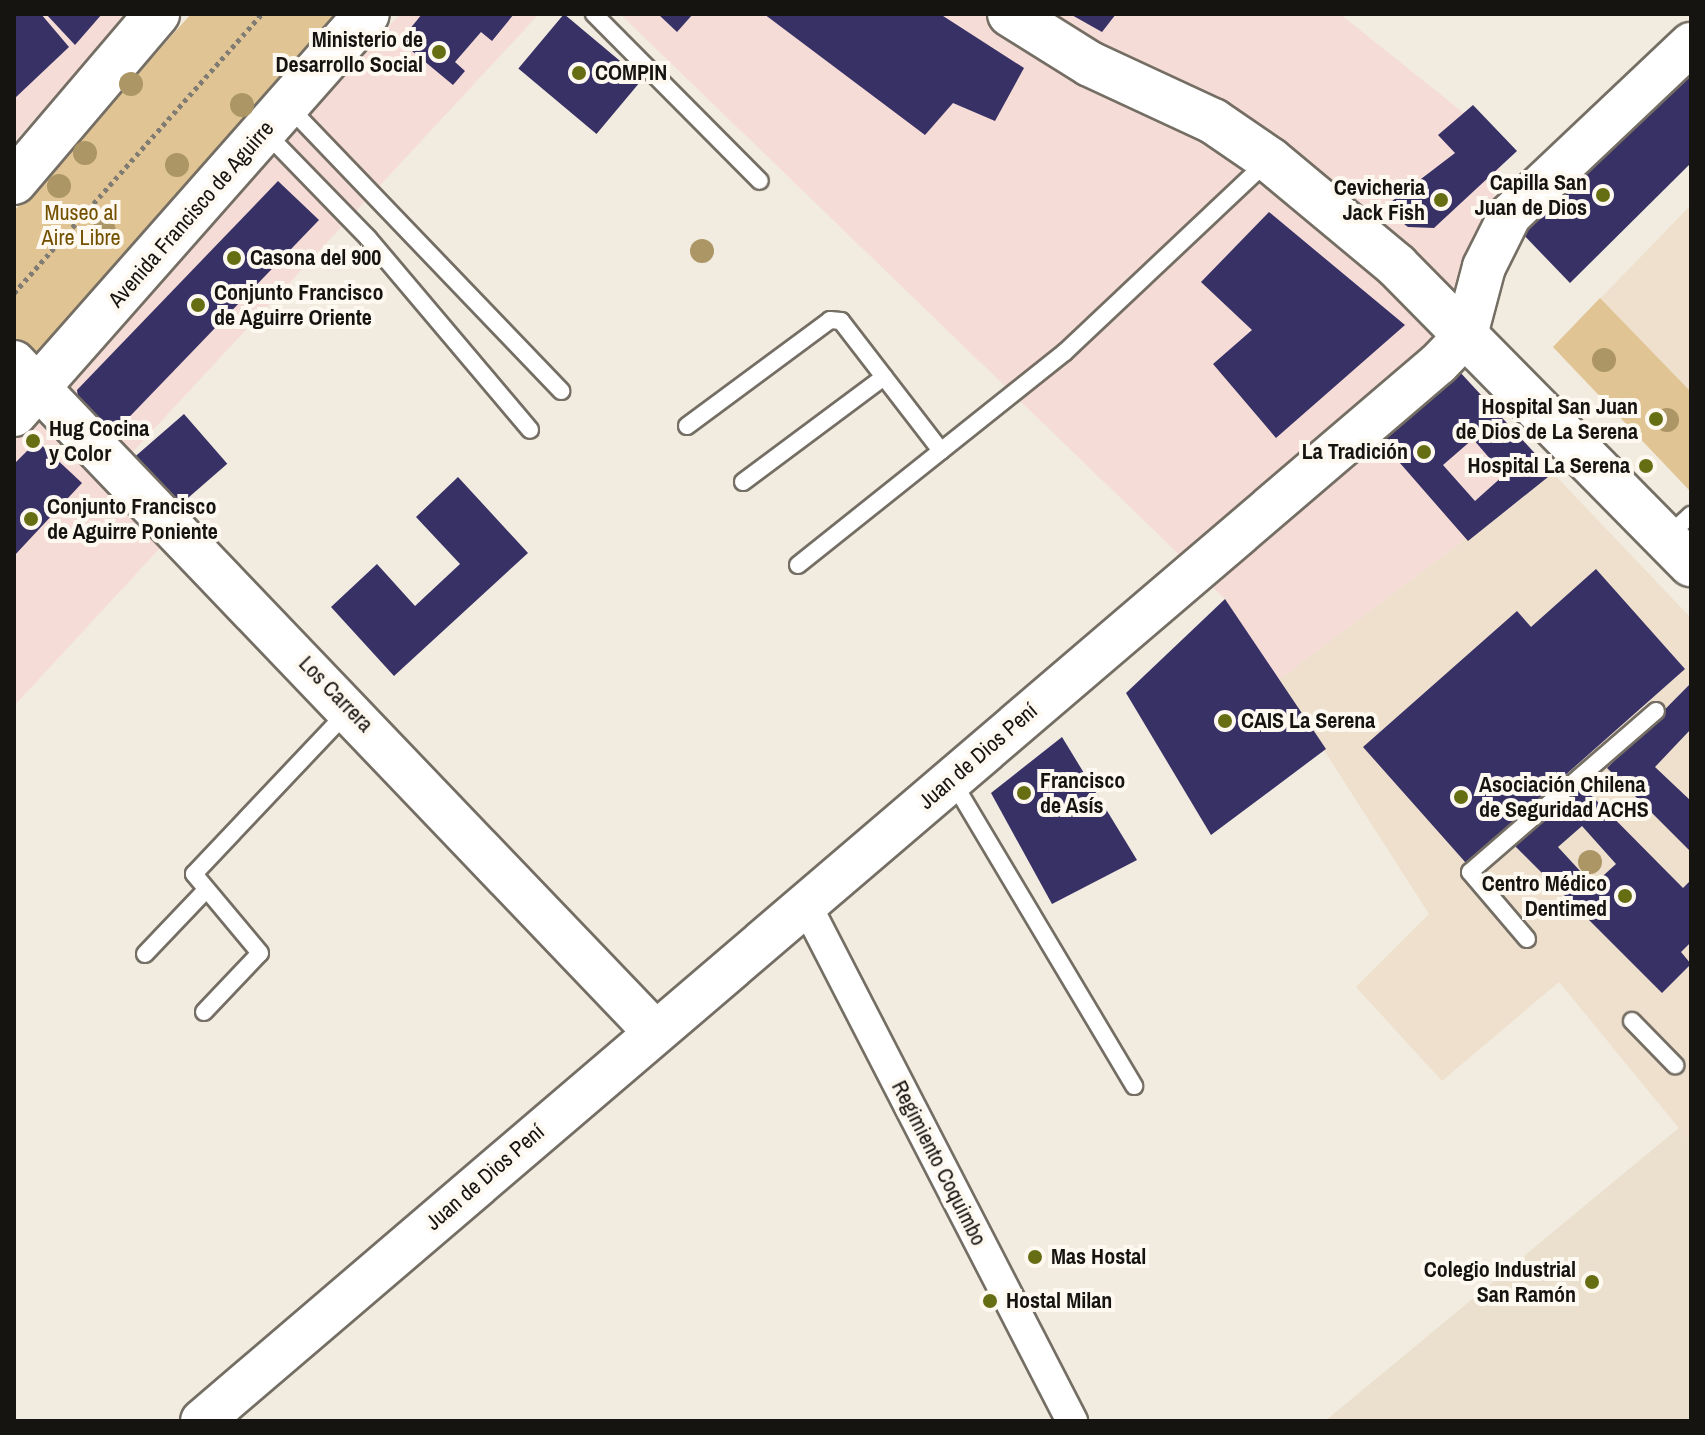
<!DOCTYPE html>
<html>
<head>
<meta charset="utf-8">
<style>
	body { margin:0 }
	#map { position:relative; width:1705px; height:1435px; overflow:hidden; background:#f2ece0; font-family:"Archivo Narrow",sans-serif }
	div>[style] { position:absolute }
	[style*='--x'] { left:calc(var(--x)*1px); top:calc(var(--y)*1px); width:calc(var(--w)*1px); rotate:calc(var(--a)*1deg) }
	.commercial>* { inset:0; background:#f6dcd6 }
	.built>* { inset:0; background:#ebe0ce }
	.medical>* { inset:0; background:#eee0cd }
	.green>* { inset:0; background:#e0c493 }
	.building>* { inset:0; background:#373166; transform-origin:0 0 }
	.path>* { height:5px; margin-top:-2.5px; transform-origin:0; background:repeating-linear-gradient(90deg,#807c74 0 4px,transparent 0 8px) }
	.roads { filter:drop-shadow(2px 0 #746e64) drop-shadow(-2px 0 #746e64) drop-shadow(0 2px #746e64) drop-shadow(0 -2px #746e64) }
	.lane>* { height:16px; margin:-8px; padding:0 8px; transform-origin:8px; border-radius:8px; background:#fff }
	.street>* { height:30px; margin:-15px; padding:0 15px; transform-origin:15px; border-radius:15px; background:#fff }
	.secondary>* { height:42px; margin:-21px; padding:0 21px; transform-origin:21px; border-radius:21px; background:#fff }
	.primary>* { height:44px; margin:-22px; padding:0 22px; transform-origin:22px; border-radius:22px; background:#fff }
	.trees>* { width:24px; height:24px; margin:-12px; border-radius:50%; background:#ac9665 }
	.dots>* { width:22px; height:22px; translate:-50% -50%; box-sizing:border-box; border:4px solid #fef9f0; border-radius:50% }
	span { translate:-50% -50%; white-space:nowrap; text-align:center; line-height:1.15; -webkit-text-stroke:8px #fef9f0; paint-order:stroke }
	.poi-label { font-size:22px; color:#161410; font-weight:700 }
	.right { translate:-100% -50%; text-align:right }
	.left { translate:0 -50%; text-align:left }
	.park-label { font-size:22px; color:#725000 }
	.street-label { font-size:22px; color:#161410 }
	.frame { position:absolute; inset:0; border:16px solid #161410; pointer-events:none }
</style>
</head>
<body>
<div id="map">
	<div class="commercial">
		<div style="clip-path:polygon(14px 14px,129px 14px,14px 142px)"></div>
		<div style="clip-path:polygon(400px 14px,539px 14px,102px 485px,161px 547px,14px 706px,14px 437px)"></div>
		<div style="clip-path:polygon(620px 14px,1340px 14px,1505px 146px,1456px 367px,1553px 473px,1279px 680px,1225px 599px)"></div>
	</div>
	<div class="built">
		<div style="clip-path:polygon(1681px 1126px,1691px 1143px,1691px 1421px,1325px 1421px)"></div>
	</div>
	<div class="medical">
		<div style="clip-path:polygon(1691px 205px,1691px 492px,1553px 347px)"></div>
		<div style="clip-path:polygon(1553px 473px,1691px 618px,1691px 1143px,1559px 982px,1442px 1081px,1356px 987px,1429px 914px,1279px 680px)"></div>
	</div>
	<div class="green">
		<div style="clip-path:polygon(191px 14px,347px 14px,14px 388px,14px 211px)"></div>
		<div style="clip-path:polygon(1600px 298px,1691px 392px,1691px 492px,1553px 347px)"></div>
	</div>
	<div class="building">
		<div style="clip-path:polygon(14px 14px,41px 14px,69px 47px,14px 99px)"></div>
		<div style="clip-path:polygon(46px 14px,102px 14px,75px 45px)"></div>
		<div style="clip-path:polygon(422px 14px,514px 14px,492px 41px,481px 32px,455px 62px,465px 71px,453px 85px,400px 41px)"></div>
		<div style="left:564px;top:14px;width:102px;height:71px;rotate:40deg"></div>
		<div style="clip-path:polygon(658px 14px,693px 14px,677px 32px)"></div>
		<div style="clip-path:polygon(764px 14px,940px 14px,1024px 68px,995px 121px,953px 103px,925px 135px)"></div>
		<div style="clip-path:polygon(1070px 14px,1116px 14px,1102px 32px)"></div>
		<div style="clip-path:polygon(1691px 70px,1691px 163px,1570px 283px,1516px 227px)"></div>
		<div style="clip-path:polygon(1473px 105px,1517px 151px,1434px 228px,1408px 227px,1383px 208px,1455px 153px,1438px 135px)"></div>
		<div style="clip-path:polygon(278px 181px,319px 220px,111px 436px,79px 405px,77px 390px)"></div>
		<div style="clip-path:polygon(1269px 212px,1405px 325px,1276px 438px,1213px 364px,1252px 330px,1201px 282px)"></div>
		<div style="clip-path:polygon(evenodd,1458px 370px,1553px 473px,1468px 541px,1379px 439px,1458px 370px,1473px 439px,1504px 475px,1475px 501px,1443px 465px,1473px 439px)"></div>
		<div style="left:184px;top:414px;width:66px;height:67px;rotate:49deg"></div>
		<div style="clip-path:polygon(37px 441px,82px 483px,14px 556px,14px 464px)"></div>
		<div style="clip-path:polygon(458px 477px,528px 553px,394px 676px,331px 607px,377px 564px,415px 606px,460px 564px,416px 517px)"></div>
		<div style="clip-path:polygon(1596px 569px,1685px 669px,1466px 863px,1363px 747px,1517px 611px,1531px 627px)"></div>
		<div style="clip-path:polygon(1225px 599px,1326px 749px,1211px 835px,1126px 693px)"></div>
		<div style="clip-path:polygon(1691px 683px,1691px 729px,1655px 767px,1691px 801px,1691px 852px,1607px 768px)"></div>
		<div style="clip-path:polygon(1062px 737px,1137px 860px,1052px 904px,991px 793px)"></div>
		<div style="clip-path:polygon(evenodd,1578px 782px,1683px 888px,1691px 880px,1691px 942px,1681px 952px,1691px 964px,1662px 993px,1515px 846px,1578px 782px,1582px 826px,1616px 864px,1593px 885px,1558px 847px,1582px 826px)"></div>
	</div>
	<div class="path">
		<div style="--x:14;--y:293;--w:373;--a:-48.4"></div>
	</div>
	<div class="roads">
		<div class="lane">
			<div style="--x:594;--y:14;--w:235;--a:45.2"></div>
			<div style="--x:288;--y:106;--w:395;--a:46.2"></div>
			<div style="--x:265;--y:132;--w:148;--a:45.8"></div>
			<div style="--x:368;--y:238;--w:251;--a:49.8"></div>
			<div style="--x:687;--y:426;--w:178;--a:-36.5"></div>
			<div style="--x:830;--y:320;--w:11;--a:5"></div>
			<div style="--x:841;--y:321;--w:164;--a:52.4"></div>
			<div style="--x:743;--y:482;--w:176;--a:-36.7"></div>
			<div style="--x:1666;--y:538;--w:34;--a:-43"></div>
			<div style="--x:798;--y:565;--w:342;--a:-38.6"></div>
			<div style="--x:1065;--y:352;--w:279;--a:-43.3"></div>
			<div style="--x:953;--y:782;--w:354;--a:59.2"></div>
			<div style="--x:1527;--y:939;--w:88;--a:-130.4"></div>
			<div style="--x:1470;--y:872;--w:246;--a:-40.9"></div>
			<div style="--x:145;--y:954;--w:86;--a:-46.4"></div>
			<div style="--x:204;--y:1012;--w:81;--a:-46.5"></div>
			<div style="--x:260;--y:953;--w:103;--a:-129.9"></div>
			<div style="--x:194;--y:874;--w:223;--a:-46.6"></div>
			<div style="--x:1632;--y:1021;--w:62;--a:45.7"></div>
		</div>
		<div class="street">
			<div style="--x:806;--y:905;--w:581;--a:62.73"></div>
		</div>
		<div class="secondary">
			<div style="--x:14;--y:362;--w:926;--a:46.27"></div>
			<div style="--x:202;--y:1421;--w:1626;--a:-40.54"></div>
			<div style="--x:1438;--y:364;--w:40;--a:-46"></div>
			<div style="--x:1466;--y:335;--w:70;--a:-75.2"></div>
			<div style="--x:1484;--y:267;--w:58;--a:-63.4"></div>
			<div style="--x:1510;--y:215;--w:249;--a:-43.4"></div>
		</div>
		<div class="primary">
			<div style="--x:1010;--y:14;--w:94;--a:32"></div>
			<div style="--x:1090;--y:64;--w:136;--a:24.9"></div>
			<div style="--x:1213;--y:121;--w:69;--a:34.4"></div>
			<div style="--x:1270;--y:160;--w:165;--a:39.8"></div>
			<div style="--x:1397;--y:266;--w:419;--a:45.4"></div>
			<div style="--x:14;--y:182;--w:221;--a:-49.6"></div>
			<div style="--x:14;--y:414;--w:533;--a:-48.57"></div>
		</div>
	</div>
	<div class="trees">
		<div style="left:131px;top:84px"></div>
		<div style="left:242px;top:105px"></div>
		<div style="left:85px;top:153px"></div>
		<div style="left:177px;top:165px"></div>
		<div style="left:59px;top:186px"></div>
		<div style="left:104px;top:231px"></div>
		<div style="left:702px;top:251px"></div>
		<div style="left:1604px;top:360px"></div>
		<div style="left:1667px;top:420px"></div>
		<div style="left:1590px;top:862px"></div>
	</div>
	<div class="dots">
		<div style="left:439px;top:52px;background:#666e14"></div>
		<div style="left:579px;top:73px;background:#666e14"></div>
		<div style="left:1603px;top:195px;background:#666e14"></div>
		<div style="left:1441px;top:200px;background:#666e14"></div>
		<div style="left:234px;top:258px;background:#666e14"></div>
		<div style="left:198px;top:305px;background:#666e14"></div>
		<div style="left:1656px;top:419px;background:#666e14"></div>
		<div style="left:33px;top:441px;background:#666e14"></div>
		<div style="left:1424px;top:452px;background:#666e14"></div>
		<div style="left:1646px;top:466px;background:#666e14"></div>
		<div style="left:31px;top:519px;background:#666e14"></div>
		<div style="left:1225px;top:721px;background:#666e14"></div>
		<div style="left:1024px;top:793px;background:#666e14"></div>
		<div style="left:1461px;top:797px;background:#666e14"></div>
		<div style="left:1625px;top:896px;background:#666e14"></div>
		<div style="left:1035px;top:1257px;background:#666e14"></div>
		<div style="left:1592px;top:1282px;background:#666e14"></div>
		<div style="left:990px;top:1301px;background:#666e14"></div>
	</div>
	<div class="poi-label">
		<span class="right" style="left:423px;top:52px">Ministerio de<br>Desarrollo Social</span>
		<span class="left" style="left:595px;top:73px">COMPIN</span>
		<span class="right" style="left:1587px;top:195px">Capilla San<br>Juan de Dios</span>
		<span class="right" style="left:1425px;top:200px">Cevicheria<br>Jack Fish</span>
		<span class="left" style="left:250px;top:258px">Casona del 900</span>
		<span class="left" style="left:214px;top:305px">Conjunto Francisco<br>de Aguirre Oriente</span>
		<span class="right" style="left:1638px;top:419px">Hospital San Juan<br>de Dios de La Serena</span>
		<span class="left" style="left:49px;top:441px">Hug Cocina<br>y Color</span>
		<span class="right" style="left:1408px;top:452px">La Tradición</span>
		<span class="right" style="left:1630px;top:466px">Hospital La Serena</span>
		<span class="left" style="left:47px;top:519px">Conjunto Francisco<br>de Aguirre Poniente</span>
		<span class="left" style="left:1241px;top:721px">CAIS La Serena</span>
		<span class="left" style="left:1040px;top:793px">Francisco<br>de Asís</span>
		<span class="left" style="left:1479px;top:797px">Asociación Chilena<br>de Seguridad ACHS</span>
		<span class="right" style="left:1607px;top:896px">Centro Médico<br>Dentimed</span>
		<span class="left" style="left:1051px;top:1257px">Mas Hostal</span>
		<span class="right" style="left:1576px;top:1282px">Colegio Industrial<br>San Ramón</span>
		<span class="left" style="left:1006px;top:1301px">Hostal Milan</span>
	</div>
	<div class="park-label">
		<span style="left:81px;top:225px">Museo al<br>Aire Libre</span>
	</div>
	<div class="street-label">
		<span style="left:191px;top:214px;rotate:-49deg">Avenida Francisco de Aguirre</span>
		<span style="left:336px;top:694px;rotate:46deg">Los Carrera</span>
		<span style="left:978px;top:756px;rotate:-41deg">Juan de Dios Pení</span>
		<span style="left:939px;top:1163px;rotate:63deg">Regimiento Coquimbo</span>
		<span style="left:485px;top:1177px;rotate:-41deg">Juan de Dios Pení</span>
	</div>
	<div class="frame"></div>
</div>
</body>
</html>
